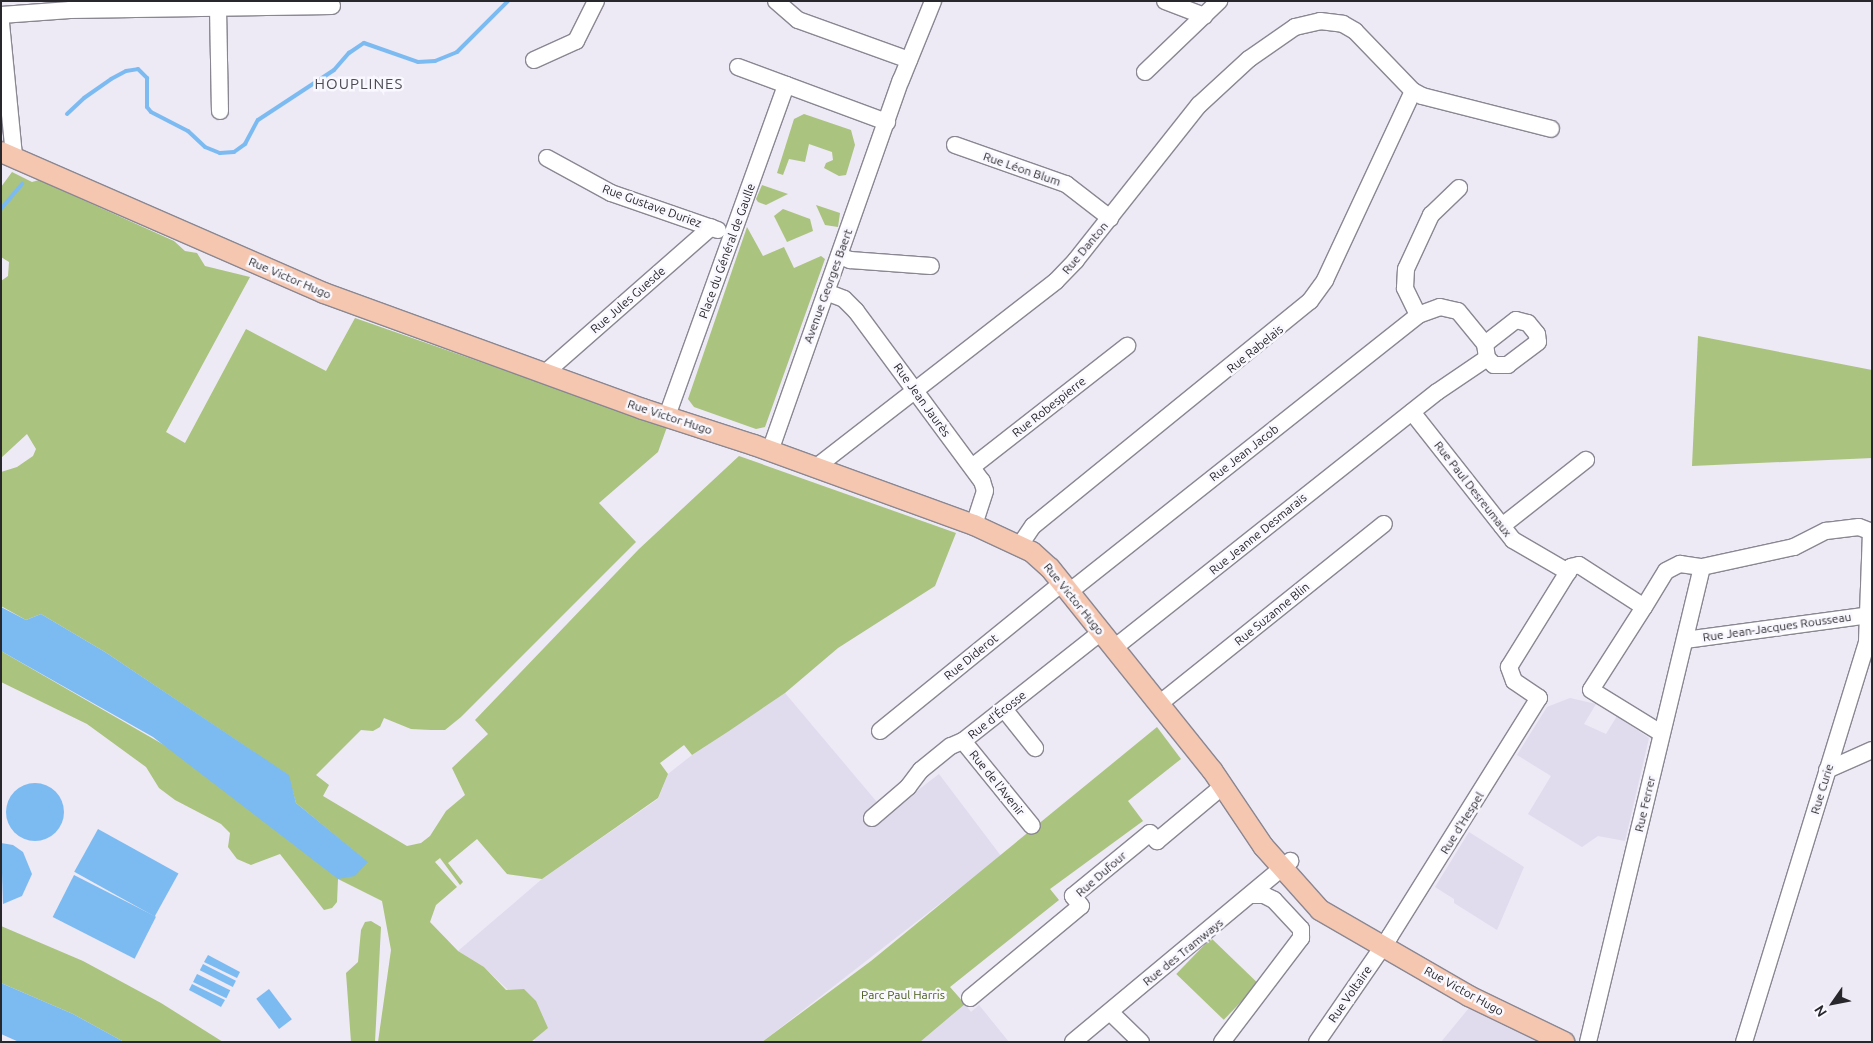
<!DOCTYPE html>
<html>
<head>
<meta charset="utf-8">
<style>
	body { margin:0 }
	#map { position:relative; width:1873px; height:1043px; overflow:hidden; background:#ede9f5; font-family:Ubuntu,sans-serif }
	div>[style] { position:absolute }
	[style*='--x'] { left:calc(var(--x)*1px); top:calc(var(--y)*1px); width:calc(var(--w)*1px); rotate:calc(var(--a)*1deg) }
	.built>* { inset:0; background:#e1dbee }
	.green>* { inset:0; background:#aac37e; transform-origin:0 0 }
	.water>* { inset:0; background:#7cbbf1; transform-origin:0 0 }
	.round { border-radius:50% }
	.stream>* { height:4px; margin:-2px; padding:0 2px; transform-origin:2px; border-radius:2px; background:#7cbbf1 }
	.roads { filter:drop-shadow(1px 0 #8a8792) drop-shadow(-1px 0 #8a8792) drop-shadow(0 1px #8a8792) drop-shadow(0 -1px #8a8792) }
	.minor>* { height:16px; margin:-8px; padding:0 8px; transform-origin:8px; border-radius:8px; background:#fff }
	.major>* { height:20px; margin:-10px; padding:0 10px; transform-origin:10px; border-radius:10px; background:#f5c7b0 }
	span { translate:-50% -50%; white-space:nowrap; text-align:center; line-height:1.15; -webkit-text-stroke:5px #faf8ff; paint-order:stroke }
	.street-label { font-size:12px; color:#28272b }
	.park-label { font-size:12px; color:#4a5e1c }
	.quarter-label { font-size:15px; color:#4d4a54; letter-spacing:1px }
	.frame { position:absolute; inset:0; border:2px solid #28272b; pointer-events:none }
	.north { position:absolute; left:1808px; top:978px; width:50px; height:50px; -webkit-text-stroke:4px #faf8ff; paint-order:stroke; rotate:237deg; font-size:14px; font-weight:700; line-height:20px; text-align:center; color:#28272b }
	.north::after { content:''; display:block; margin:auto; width:18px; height:22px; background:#28272b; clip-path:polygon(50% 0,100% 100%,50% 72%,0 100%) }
</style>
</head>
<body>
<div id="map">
	<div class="built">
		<div style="clip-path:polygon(785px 693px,887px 814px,939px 774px,1001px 856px,762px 1042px,536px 1042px,534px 1039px,548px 1028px,484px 967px,458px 951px,542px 879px,658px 799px,668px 774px,692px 755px)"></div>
		<div style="clip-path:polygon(1570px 698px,1596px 704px,1584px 724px,1606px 734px,1617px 716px,1649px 738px,1625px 841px,1598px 836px,1582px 847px,1528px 814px,1551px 776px,1517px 755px,1547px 707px)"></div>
		<div style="clip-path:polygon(1469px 832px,1524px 867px,1497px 930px,1454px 903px,1454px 899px,1435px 887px)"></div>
		<div style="clip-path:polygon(965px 1004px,971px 1012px,979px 1005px,1009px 1042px,920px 1042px)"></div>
		<div style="clip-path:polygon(1469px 1008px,1509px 1028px,1542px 1042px,1441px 1042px)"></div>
	</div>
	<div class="green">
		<div style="clip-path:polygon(804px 114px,851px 130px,855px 145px,846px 175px,839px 176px,824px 168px,826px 163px,833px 160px,832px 152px,809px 144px,805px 162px,789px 159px,783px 175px,777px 173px,794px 119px)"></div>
		<div style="clip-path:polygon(12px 172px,32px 182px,39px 180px,174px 241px,185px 251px,197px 253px,205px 266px,250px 277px,166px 432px,185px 443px,246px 329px,326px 371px,355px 318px,667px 427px,658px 452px,599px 503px,636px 542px,461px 717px,445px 730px,431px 730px,411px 729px,384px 718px,380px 727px,373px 731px,361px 730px,316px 775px,329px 785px,323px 796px,407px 846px,421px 843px,430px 836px,446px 811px,465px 795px,452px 768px,488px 734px,475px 720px,639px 549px,739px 456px,956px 533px,935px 586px,838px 648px,785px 693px,729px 731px,692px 755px,684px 745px,660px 763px,668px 774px,658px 798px,542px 879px,507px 874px,477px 839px,448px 863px,463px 882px,460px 885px,440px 858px,435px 862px,457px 887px,436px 905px,430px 922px,458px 951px,484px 967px,506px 990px,524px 989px,536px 1001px,548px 1028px,531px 1042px,378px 1042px,391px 950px,382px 901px,338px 879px,337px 902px,332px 908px,324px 910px,280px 854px,251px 865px,237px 859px,228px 847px,230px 833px,221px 824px,175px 800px,159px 788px,146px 767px,87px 724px,1px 682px,1px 651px,367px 862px,296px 803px,288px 775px,105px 652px,51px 620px,41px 614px,26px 620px,1px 606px,1px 472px,17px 467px,33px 456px,36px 449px,27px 434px,1px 458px,1px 281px,8px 276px,9px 262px,1px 257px,1px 187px)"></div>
		<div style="clip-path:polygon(762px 185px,788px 194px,766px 205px,758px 202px,756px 199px)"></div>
		<div style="clip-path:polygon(816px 205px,840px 213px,838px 227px,825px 225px)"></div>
		<div style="clip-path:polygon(783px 209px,810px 219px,813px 231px,787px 242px,774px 216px)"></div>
		<div style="clip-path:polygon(747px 227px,763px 256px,784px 247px,794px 268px,821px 256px,825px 259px,765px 427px,756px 429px,694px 407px,688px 399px)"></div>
		<div style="clip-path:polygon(1698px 336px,1872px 370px,1872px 458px,1692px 466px)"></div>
		<div style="clip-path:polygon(1157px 727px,1181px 759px,1128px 801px,1143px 821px,1050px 889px,1059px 900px,950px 987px,965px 1004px,920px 1042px,762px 1042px,871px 961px)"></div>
		<div style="clip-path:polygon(371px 921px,381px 927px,375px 1042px,351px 1042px,346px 973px,358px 962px,361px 930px,365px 922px)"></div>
		<div style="clip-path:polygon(1px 926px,83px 961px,161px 1003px,223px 1042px,124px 1042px,73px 1014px,1px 983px)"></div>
		<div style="left:1211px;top:938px;width:66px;height:50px;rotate:44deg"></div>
	</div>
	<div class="water">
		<div style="clip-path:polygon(1px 607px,26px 620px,41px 614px,51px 620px,105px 652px,289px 775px,296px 803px,368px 862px,355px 876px,338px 879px,153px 737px,1px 651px)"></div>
		<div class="round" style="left:6px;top:783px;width:58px;height:58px"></div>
		<div style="left:98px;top:829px;width:92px;height:49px;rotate:29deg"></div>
		<div style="clip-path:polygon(1px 843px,13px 845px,23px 852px,32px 874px,22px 896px,3px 904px)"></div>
		<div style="left:74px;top:875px;width:92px;height:47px;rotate:27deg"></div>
		<div style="clip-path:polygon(208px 955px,240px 972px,237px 978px,204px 962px)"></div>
		<div style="left:203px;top:964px;width:37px;height:7px;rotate:27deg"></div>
		<div style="left:197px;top:974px;width:37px;height:9px;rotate:26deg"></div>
		<div style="clip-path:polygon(1px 983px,73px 1014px,124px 1042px,19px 1042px,1px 1034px)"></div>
		<div style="clip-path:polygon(192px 984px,225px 1000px,221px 1007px,189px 990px)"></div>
		<div style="left:269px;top:989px;width:38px;height:16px;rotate:53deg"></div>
	</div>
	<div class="stream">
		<div style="--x:67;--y:114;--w:23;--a:-43"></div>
		<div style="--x:84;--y:98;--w:33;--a:-35"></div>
		<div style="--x:111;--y:79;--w:17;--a:-28"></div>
		<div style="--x:126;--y:71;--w:12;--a:-9"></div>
		<div style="--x:138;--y:69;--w:13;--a:45"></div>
		<div style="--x:147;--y:78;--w:29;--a:90"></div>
		<div style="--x:147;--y:107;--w:6;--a:51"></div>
		<div style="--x:151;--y:112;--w:42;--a:27.2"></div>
		<div style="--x:188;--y:131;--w:23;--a:43"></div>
		<div style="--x:205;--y:147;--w:16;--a:22"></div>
		<div style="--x:220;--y:153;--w:14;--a:-4"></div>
		<div style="--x:234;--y:152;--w:14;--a:-36"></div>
		<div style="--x:245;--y:144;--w:27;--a:-62"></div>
		<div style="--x:258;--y:120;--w:91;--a:-33.3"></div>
		<div style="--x:334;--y:70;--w:23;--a:-49"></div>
		<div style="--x:349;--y:53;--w:18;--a:-34"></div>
		<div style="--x:364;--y:43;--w:57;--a:19.4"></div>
		<div style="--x:418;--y:62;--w:17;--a:-3"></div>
		<div style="--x:435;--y:61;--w:24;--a:-22"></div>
		<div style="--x:457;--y:52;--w:72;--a:-45"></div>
		<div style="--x:1;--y:209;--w:33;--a:-50"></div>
	</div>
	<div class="roads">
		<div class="minor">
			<div style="--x:776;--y:1;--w:29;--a:41"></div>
			<div style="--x:798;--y:20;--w:118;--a:19.8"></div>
			<div style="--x:1165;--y:1;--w:42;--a:21"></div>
			<div style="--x:218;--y:8;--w:103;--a:88.9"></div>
			<div style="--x:1;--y:15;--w:69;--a:-4.1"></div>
			<div style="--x:70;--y:10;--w:262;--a:-0.9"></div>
			<div style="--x:1;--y:23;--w:133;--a:84.4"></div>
			<div style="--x:534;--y:60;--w:46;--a:-24.3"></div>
			<div style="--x:576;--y:41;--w:45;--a:-63.4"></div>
			<div style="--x:738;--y:67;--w:159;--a:20.3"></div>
			<div style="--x:1145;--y:72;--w:103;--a:-43.8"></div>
			<div style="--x:955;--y:145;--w:118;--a:19.4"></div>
			<div style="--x:1066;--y:184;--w:56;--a:37.7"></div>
			<div style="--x:547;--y:158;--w:73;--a:28.7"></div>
			<div style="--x:611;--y:193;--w:113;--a:19.1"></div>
			<div style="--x:839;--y:256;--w:12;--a:20"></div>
			<div style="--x:850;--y:260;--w:81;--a:4.2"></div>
			<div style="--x:826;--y:292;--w:19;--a:21"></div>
			<div style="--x:844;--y:299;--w:17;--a:45"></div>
			<div style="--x:856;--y:311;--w:212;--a:53.5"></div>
			<div style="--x:982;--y:481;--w:10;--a:73"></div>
			<div style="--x:985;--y:491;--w:36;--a:108"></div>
			<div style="--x:1418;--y:315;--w:30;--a:-116"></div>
			<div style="--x:1405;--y:288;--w:19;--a:-87"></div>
			<div style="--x:1406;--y:269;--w:60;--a:-65.2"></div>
			<div style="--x:1431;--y:215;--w:39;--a:-44"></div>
			<div style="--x:1516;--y:320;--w:12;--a:14"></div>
			<div style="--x:1528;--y:323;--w:14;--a:51"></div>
			<div style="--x:1537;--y:334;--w:8;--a:83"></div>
			<div style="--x:1538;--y:342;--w:38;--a:143"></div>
			<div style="--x:1508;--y:365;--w:14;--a:180"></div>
			<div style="--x:1494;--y:365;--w:10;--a:-135"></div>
			<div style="--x:1487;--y:358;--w:14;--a:-98"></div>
			<div style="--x:1485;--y:344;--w:39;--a:-38"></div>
			<div style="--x:545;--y:373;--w:221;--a:-41.3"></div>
			<div style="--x:1412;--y:412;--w:163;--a:51.7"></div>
			<div style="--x:1513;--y:540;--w:64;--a:30.2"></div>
			<div style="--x:667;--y:416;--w:352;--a:-70.2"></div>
			<div style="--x:770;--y:451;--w:393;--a:-70.6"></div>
			<div style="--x:901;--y:80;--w:85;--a:-67.9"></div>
			<div style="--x:972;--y:467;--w:197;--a:-38"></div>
			<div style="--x:815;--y:468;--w:305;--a:-37.8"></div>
			<div style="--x:1056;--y:281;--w:29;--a:-46"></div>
			<div style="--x:1076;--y:260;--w:198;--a:-51.6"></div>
			<div style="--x:1199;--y:105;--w:68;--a:-42.6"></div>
			<div style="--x:1249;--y:59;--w:56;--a:-34.8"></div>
			<div style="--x:1295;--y:27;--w:26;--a:-13"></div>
			<div style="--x:1320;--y:21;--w:23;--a:7"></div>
			<div style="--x:1343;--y:24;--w:14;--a:30"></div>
			<div style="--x:1355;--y:31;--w:83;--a:46"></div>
			<div style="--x:1413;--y:91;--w:10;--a:29"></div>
			<div style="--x:1422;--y:96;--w:133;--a:14.3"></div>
			<div style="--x:1502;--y:526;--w:107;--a:-38.2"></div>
			<div style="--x:1020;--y:545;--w:23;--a:-56"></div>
			<div style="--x:1033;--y:526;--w:357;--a:-39.1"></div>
			<div style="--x:1310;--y:301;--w:26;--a:-54"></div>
			<div style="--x:1325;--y:280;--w:208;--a:-65"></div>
			<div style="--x:1069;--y:592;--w:446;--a:-38.4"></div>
			<div style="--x:1418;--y:315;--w:23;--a:-20"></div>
			<div style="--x:1440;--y:307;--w:18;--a:13"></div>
			<div style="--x:1458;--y:311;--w:43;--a:50.7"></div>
			<div style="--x:1644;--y:607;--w:42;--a:-58.6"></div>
			<div style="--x:1666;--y:571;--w:16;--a:-27"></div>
			<div style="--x:1680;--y:564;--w:22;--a:8"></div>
			<div style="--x:1702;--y:567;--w:94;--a:-12.3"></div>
			<div style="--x:1794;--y:547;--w:36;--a:-27"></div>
			<div style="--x:1826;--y:531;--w:33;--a:-7"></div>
			<div style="--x:1859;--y:527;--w:14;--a:21"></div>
			<div style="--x:1685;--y:640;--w:186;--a:-7.7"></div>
			<div style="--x:1114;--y:648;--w:412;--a:-38.4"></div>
			<div style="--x:1437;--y:392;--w:60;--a:-34.2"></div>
			<div style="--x:1159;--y:704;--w:288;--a:-38.7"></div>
			<div style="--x:1004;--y:709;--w:50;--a:51.5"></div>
			<div style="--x:880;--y:731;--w:235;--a:-39.1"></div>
			<div style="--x:963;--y:741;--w:109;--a:50.9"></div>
			<div style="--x:1827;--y:770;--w:49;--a:-24"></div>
			<div style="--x:872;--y:818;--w:48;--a:-40.7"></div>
			<div style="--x:908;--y:787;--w:21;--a:-53"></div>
			<div style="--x:921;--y:770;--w:38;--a:-39"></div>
			<div style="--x:951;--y:746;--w:13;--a:-23"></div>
			<div style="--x:963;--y:741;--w:176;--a:-38.3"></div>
			<div style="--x:970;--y:998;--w:144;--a:-39.7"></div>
			<div style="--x:1081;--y:906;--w:13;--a:-129"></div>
			<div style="--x:1073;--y:896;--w:99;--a:-39.3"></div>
			<div style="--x:1150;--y:833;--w:11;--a:49"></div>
			<div style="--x:1157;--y:841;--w:86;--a:-39.8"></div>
			<div style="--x:1110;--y:1012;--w:43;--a:44.1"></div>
			<div style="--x:1073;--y:1042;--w:283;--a:-39.8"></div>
			<div style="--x:1222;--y:1042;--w:131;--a:-52.8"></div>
			<div style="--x:1301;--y:938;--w:9;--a:-90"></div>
			<div style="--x:1301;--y:929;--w:40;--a:-133"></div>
			<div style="--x:1274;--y:900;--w:11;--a:-153"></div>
			<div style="--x:1264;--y:895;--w:12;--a:180"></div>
			<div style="--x:1317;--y:1042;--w:129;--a:-55.4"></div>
			<div style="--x:1390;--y:936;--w:281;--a:-58"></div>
			<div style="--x:1539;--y:698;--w:30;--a:-146"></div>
			<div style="--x:1514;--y:681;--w:15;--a:-110"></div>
			<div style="--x:1509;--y:667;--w:118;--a:-58.2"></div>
			<div style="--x:1571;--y:567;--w:8;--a:-14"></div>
			<div style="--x:1579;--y:565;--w:77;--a:32.9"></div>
			<div style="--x:1644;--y:607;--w:98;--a:122.6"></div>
			<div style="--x:1591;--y:690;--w:82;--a:31.6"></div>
			<div style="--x:1588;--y:1042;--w:488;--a:-76.5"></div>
			<div style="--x:1744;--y:1042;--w:419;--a:-72.9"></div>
			<div style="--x:1867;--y:641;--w:109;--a:-87.9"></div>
		</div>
		<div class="major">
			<div style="--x:1;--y:152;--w:352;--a:23.6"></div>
			<div style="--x:324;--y:293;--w:339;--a:20"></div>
			<div style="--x:643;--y:409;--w:117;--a:18"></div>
			<div style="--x:754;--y:445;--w:234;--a:20"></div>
			<div style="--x:974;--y:525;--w:64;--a:25"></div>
			<div style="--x:1032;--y:552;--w:24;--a:42"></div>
			<div style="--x:1050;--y:568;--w:259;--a:51.3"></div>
			<div style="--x:1212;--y:770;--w:92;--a:56.1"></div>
			<div style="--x:1263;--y:846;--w:86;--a:48.3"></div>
			<div style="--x:1320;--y:910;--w:172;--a:30"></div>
			<div style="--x:1469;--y:996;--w:106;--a:25.8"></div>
		</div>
	</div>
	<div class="street-label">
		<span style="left:1022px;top:169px;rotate:19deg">Rue Léon Blum</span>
		<span style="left:652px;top:206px;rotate:20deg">Rue Gustave Duriez</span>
		<span style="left:1085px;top:248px;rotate:-50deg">Rue Danton</span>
		<span style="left:727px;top:251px;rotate:-70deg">Place du Général de Gaulle</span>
		<span style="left:290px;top:278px;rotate:23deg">Rue Victor Hugo</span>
		<span style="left:828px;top:286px;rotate:-70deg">Avenue Georges Baert</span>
		<span style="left:628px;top:300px;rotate:-41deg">Rue Jules Guesde</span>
		<span style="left:1255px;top:349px;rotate:-39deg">Rue Rabelais</span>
		<span style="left:922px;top:400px;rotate:54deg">Rue Jean Jaurès</span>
		<span style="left:1049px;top:407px;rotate:-38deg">Rue Robespierre</span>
		<span style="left:670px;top:417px;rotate:18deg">Rue Victor Hugo</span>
		<span style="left:1244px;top:453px;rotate:-38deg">Rue Jean Jacob</span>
		<span style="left:1473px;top:489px;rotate:52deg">Rue Paul Desreumaux</span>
		<span style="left:1258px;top:534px;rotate:-39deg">Rue Jeanne Desmarais</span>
		<span style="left:1074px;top:599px;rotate:51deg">Rue Victor Hugo</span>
		<span style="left:1272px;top:614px;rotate:-39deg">Rue Suzanne Blin</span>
		<span style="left:1777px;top:627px;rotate:-8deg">Rue Jean-Jacques Rousseau</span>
		<span style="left:971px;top:657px;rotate:-39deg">Rue Diderot</span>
		<span style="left:997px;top:715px;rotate:-38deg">Rue d'Écosse</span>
		<span style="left:997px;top:783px;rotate:51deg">Rue de l'Avenir</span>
		<span style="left:1822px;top:789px;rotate:-73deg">Rue Curie</span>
		<span style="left:1645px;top:804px;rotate:-77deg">Rue Ferrer</span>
		<span style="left:1462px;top:823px;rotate:-58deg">Rue d'Hespel</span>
		<span style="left:1101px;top:874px;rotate:-41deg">Rue Dufour</span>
		<span style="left:1183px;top:952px;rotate:-39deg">Rue des Tramways</span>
		<span style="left:1464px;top:991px;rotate:29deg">Rue Victor Hugo</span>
		<span style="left:1350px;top:994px;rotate:-55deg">Rue Voltaire</span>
	</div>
	<div class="park-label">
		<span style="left:903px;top:995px">Parc Paul Harris</span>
	</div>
	<div class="quarter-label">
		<span style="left:359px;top:84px">HOUPLINES</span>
	</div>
	<div class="frame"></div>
	<div class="north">N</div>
</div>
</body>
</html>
